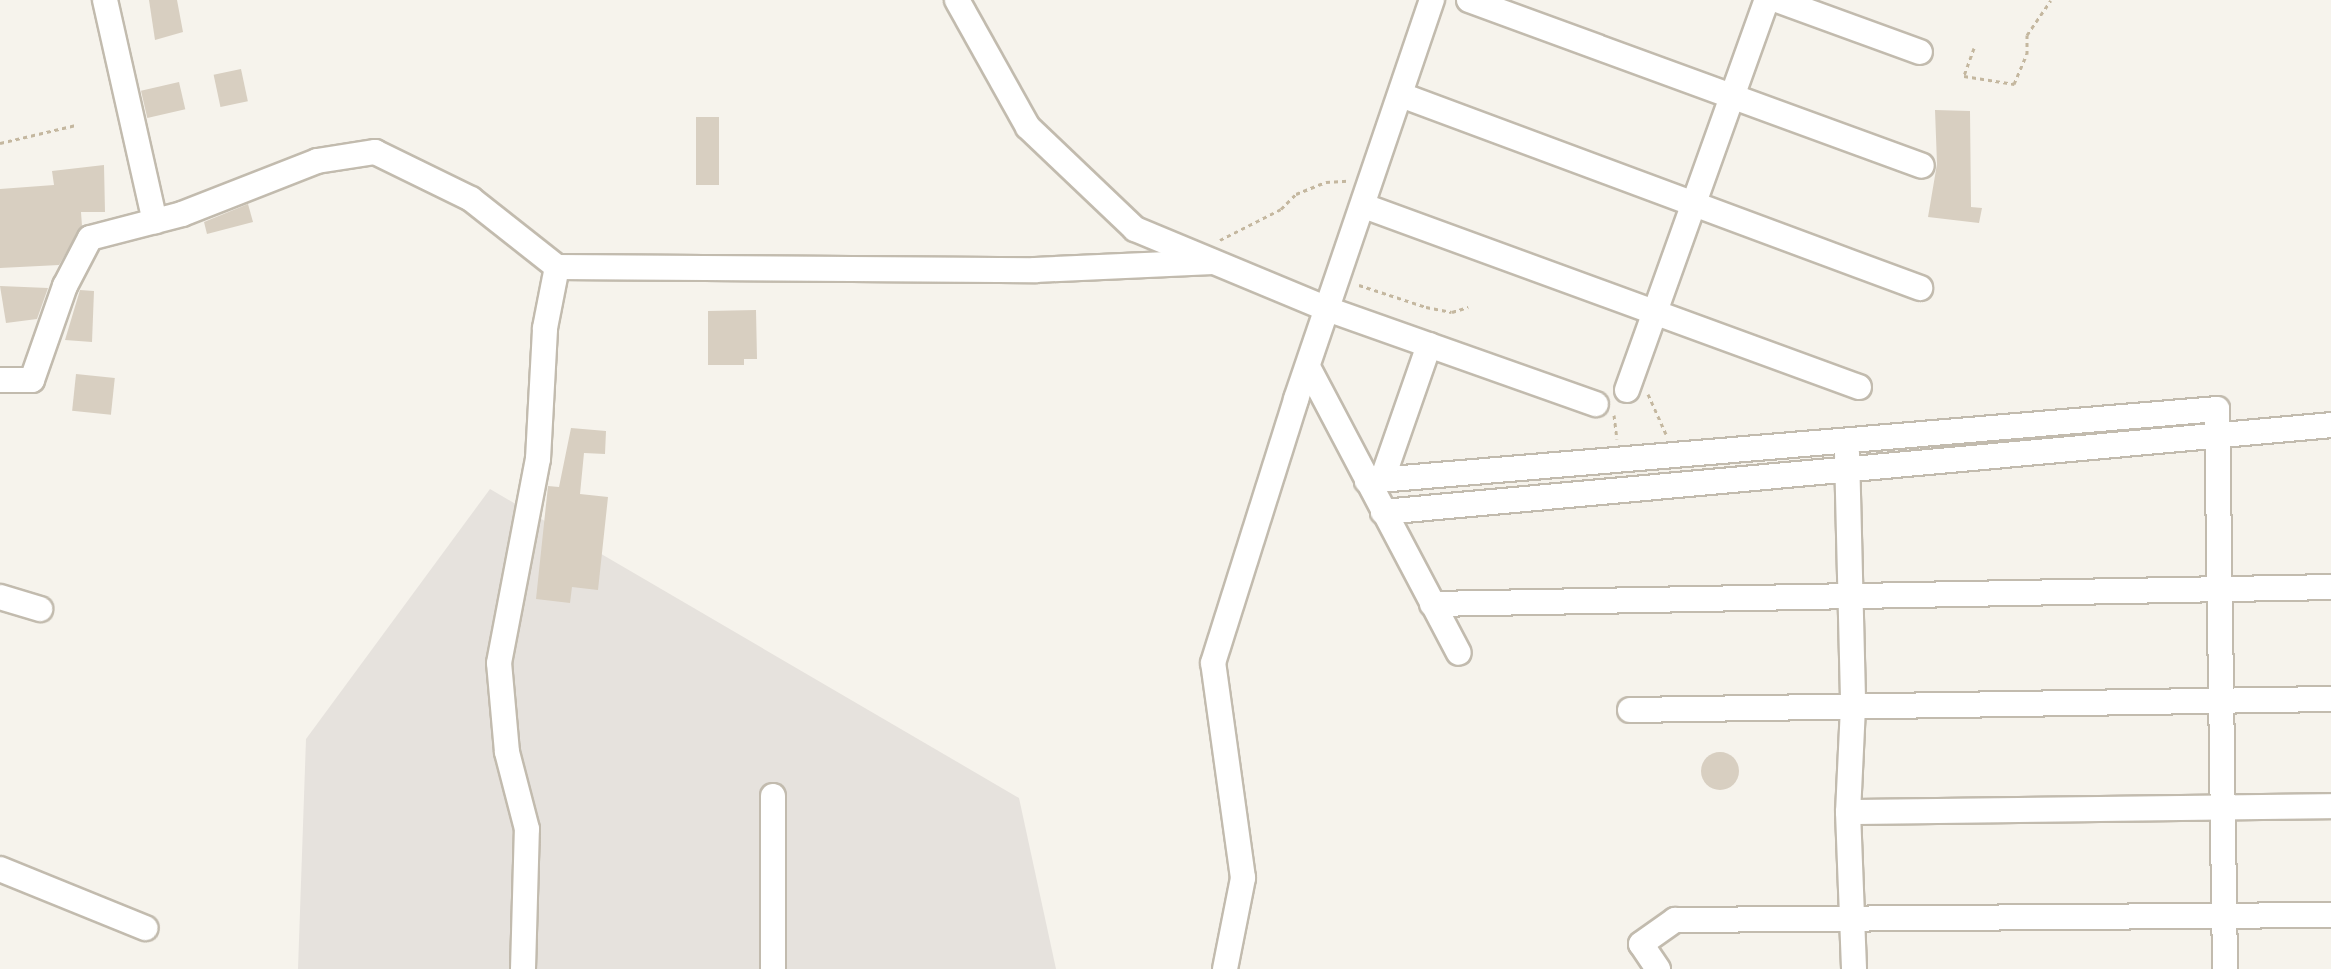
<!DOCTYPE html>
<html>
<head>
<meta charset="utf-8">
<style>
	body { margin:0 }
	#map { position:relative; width:2331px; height:969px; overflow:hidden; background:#f6f3ec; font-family:"Archivo Narrow",sans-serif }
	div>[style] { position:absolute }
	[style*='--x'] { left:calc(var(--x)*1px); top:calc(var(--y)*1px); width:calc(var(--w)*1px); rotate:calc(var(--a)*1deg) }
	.industrial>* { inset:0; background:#e6e2dd }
	.building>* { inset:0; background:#d8cfc1; transform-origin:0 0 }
	.round { border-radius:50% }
	.path>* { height:3px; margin-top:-1.5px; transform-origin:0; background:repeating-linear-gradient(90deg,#c4b79f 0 4px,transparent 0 8px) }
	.roads { filter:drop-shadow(2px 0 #c2bbae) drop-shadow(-2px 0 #c2bbae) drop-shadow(0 2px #c2bbae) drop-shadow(0 -2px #c2bbae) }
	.minor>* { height:24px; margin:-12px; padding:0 12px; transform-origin:12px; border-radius:12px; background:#fff }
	span { translate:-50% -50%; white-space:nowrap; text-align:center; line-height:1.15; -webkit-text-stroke:6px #fff; paint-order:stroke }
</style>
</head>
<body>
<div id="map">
	<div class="industrial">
		<div style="clip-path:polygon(490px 489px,1019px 798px,1056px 969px,298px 969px,306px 739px)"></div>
	</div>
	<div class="building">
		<div style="clip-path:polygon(149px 0,177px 0,183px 32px,155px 40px)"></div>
		<div style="left:241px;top:69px;width:33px;height:28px;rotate:78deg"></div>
		<div style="left:179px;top:82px;width:28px;height:39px;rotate:77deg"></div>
		<div style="clip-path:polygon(1935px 110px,1970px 111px,1971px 207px,1982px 208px,1979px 223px,1928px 217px,1937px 164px)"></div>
		<div style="left:696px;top:117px;width:23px;height:68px"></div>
		<div style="clip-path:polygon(104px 165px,105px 212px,81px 212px,82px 226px,59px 265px,0 268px,0 189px,54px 185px,52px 171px)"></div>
		<div style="clip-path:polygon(248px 204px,253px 222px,207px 234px,204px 222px)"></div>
		<div style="clip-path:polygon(0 286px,48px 288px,37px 319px,6px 323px)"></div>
		<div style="clip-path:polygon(80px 290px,94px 291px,92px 342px,65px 340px)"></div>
		<div style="clip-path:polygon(756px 310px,757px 359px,744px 359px,744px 365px,708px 365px,708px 311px)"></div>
		<div style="left:76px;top:374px;width:39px;height:37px;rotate:6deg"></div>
		<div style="clip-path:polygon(571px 428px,606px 431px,605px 454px,584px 453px,580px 494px,608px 497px,598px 590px,572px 587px,570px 603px,536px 599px,548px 486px,559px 487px)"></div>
		<div class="round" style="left:1701px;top:752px;width:38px;height:38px"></div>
	</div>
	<div class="path">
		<div style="--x:1974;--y:48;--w:30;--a:110"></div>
		<div style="--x:1964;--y:76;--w:51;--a:9.1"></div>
		<div style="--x:2014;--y:84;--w:33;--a:-67"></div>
		<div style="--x:2027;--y:54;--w:19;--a:-90"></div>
		<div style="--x:2027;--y:35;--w:42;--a:-55.6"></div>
		<div style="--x:0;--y:143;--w:78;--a:-13.3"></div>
		<div style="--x:1220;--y:240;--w:68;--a:-26.9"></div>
		<div style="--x:1281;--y:209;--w:21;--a:-45"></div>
		<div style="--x:1296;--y:194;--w:32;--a:-22"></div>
		<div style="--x:1326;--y:182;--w:22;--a:-3"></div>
		<div style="--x:1359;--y:285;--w:71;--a:18.2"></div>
		<div style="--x:1426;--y:307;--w:26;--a:11"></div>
		<div style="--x:1452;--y:312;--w:17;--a:-17"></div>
		<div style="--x:1648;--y:394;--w:44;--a:65.8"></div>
		<div style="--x:1614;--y:415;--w:24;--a:83"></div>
	</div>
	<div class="roads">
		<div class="minor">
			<div style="--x:105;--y:0;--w:227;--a:77.3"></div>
			<div style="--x:957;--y:0;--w:145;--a:60.8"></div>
			<div style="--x:1028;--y:127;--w:148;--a:43.6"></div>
			<div style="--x:1135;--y:229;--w:211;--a:22.6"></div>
			<div style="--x:1330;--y:310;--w:282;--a:19.5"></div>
			<div style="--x:1469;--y:0;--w:482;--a:20.1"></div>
			<div style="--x:1777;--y:0;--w:152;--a:20"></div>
			<div style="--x:1401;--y:95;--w:554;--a:20.4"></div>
			<div style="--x:1364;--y:206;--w:527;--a:20.09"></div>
			<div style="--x:1308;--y:367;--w:323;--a:62.2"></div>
			<div style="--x:0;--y:380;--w:32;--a:0"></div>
			<div style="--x:32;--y:380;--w:100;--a:-70.7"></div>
			<div style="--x:65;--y:286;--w:54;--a:-62.5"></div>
			<div style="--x:90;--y:238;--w:95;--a:-14.6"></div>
			<div style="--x:182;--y:214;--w:145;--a:-21.4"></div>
			<div style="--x:317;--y:161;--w:59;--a:-8.8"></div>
			<div style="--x:375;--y:152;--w:107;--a:26.1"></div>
			<div style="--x:471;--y:199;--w:110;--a:38.3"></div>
			<div style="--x:557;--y:267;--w:478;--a:0.4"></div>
			<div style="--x:1035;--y:270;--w:178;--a:-2.6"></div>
			<div style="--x:1627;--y:390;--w:414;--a:-70.3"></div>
			<div style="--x:1847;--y:453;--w:254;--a:88.6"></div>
			<div style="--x:1853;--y:707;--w:105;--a:92.7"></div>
			<div style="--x:1848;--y:812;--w:157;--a:87.8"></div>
			<div style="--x:1382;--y:480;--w:143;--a:-70.8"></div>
			<div style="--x:1367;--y:481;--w:853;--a:-4.84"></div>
			<div style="--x:2217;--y:409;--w:560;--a:89.18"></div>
			<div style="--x:1383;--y:512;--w:952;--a:-5.24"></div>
			<div style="--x:0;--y:597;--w:42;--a:16.7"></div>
			<div style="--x:1432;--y:604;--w:899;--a:-1.08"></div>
			<div style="--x:1630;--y:710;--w:701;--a:-0.9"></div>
			<div style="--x:773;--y:796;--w:173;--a:90"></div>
			<div style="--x:1848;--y:812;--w:483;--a:-0.7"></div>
			<div style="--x:0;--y:869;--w:157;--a:22.1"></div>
			<div style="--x:523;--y:969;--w:140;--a:-88.4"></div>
			<div style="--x:527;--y:829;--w:80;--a:-104.6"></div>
			<div style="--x:507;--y:752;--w:89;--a:-95.1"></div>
			<div style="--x:499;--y:663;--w:208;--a:-79.2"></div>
			<div style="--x:538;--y:459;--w:131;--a:-86.9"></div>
			<div style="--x:545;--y:328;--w:62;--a:-78.9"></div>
			<div style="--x:1225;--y:969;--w:93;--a:-78.8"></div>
			<div style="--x:1243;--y:878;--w:217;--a:-97.9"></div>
			<div style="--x:1213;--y:663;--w:277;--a:-72.5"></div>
			<div style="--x:1296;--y:399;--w:422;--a:-71.2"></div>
			<div style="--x:1658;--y:969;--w:30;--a:-124"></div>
			<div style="--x:1641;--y:944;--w:42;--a:-35.2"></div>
			<div style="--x:1675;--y:920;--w:656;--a:-0.44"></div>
		</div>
	</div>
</div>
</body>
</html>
